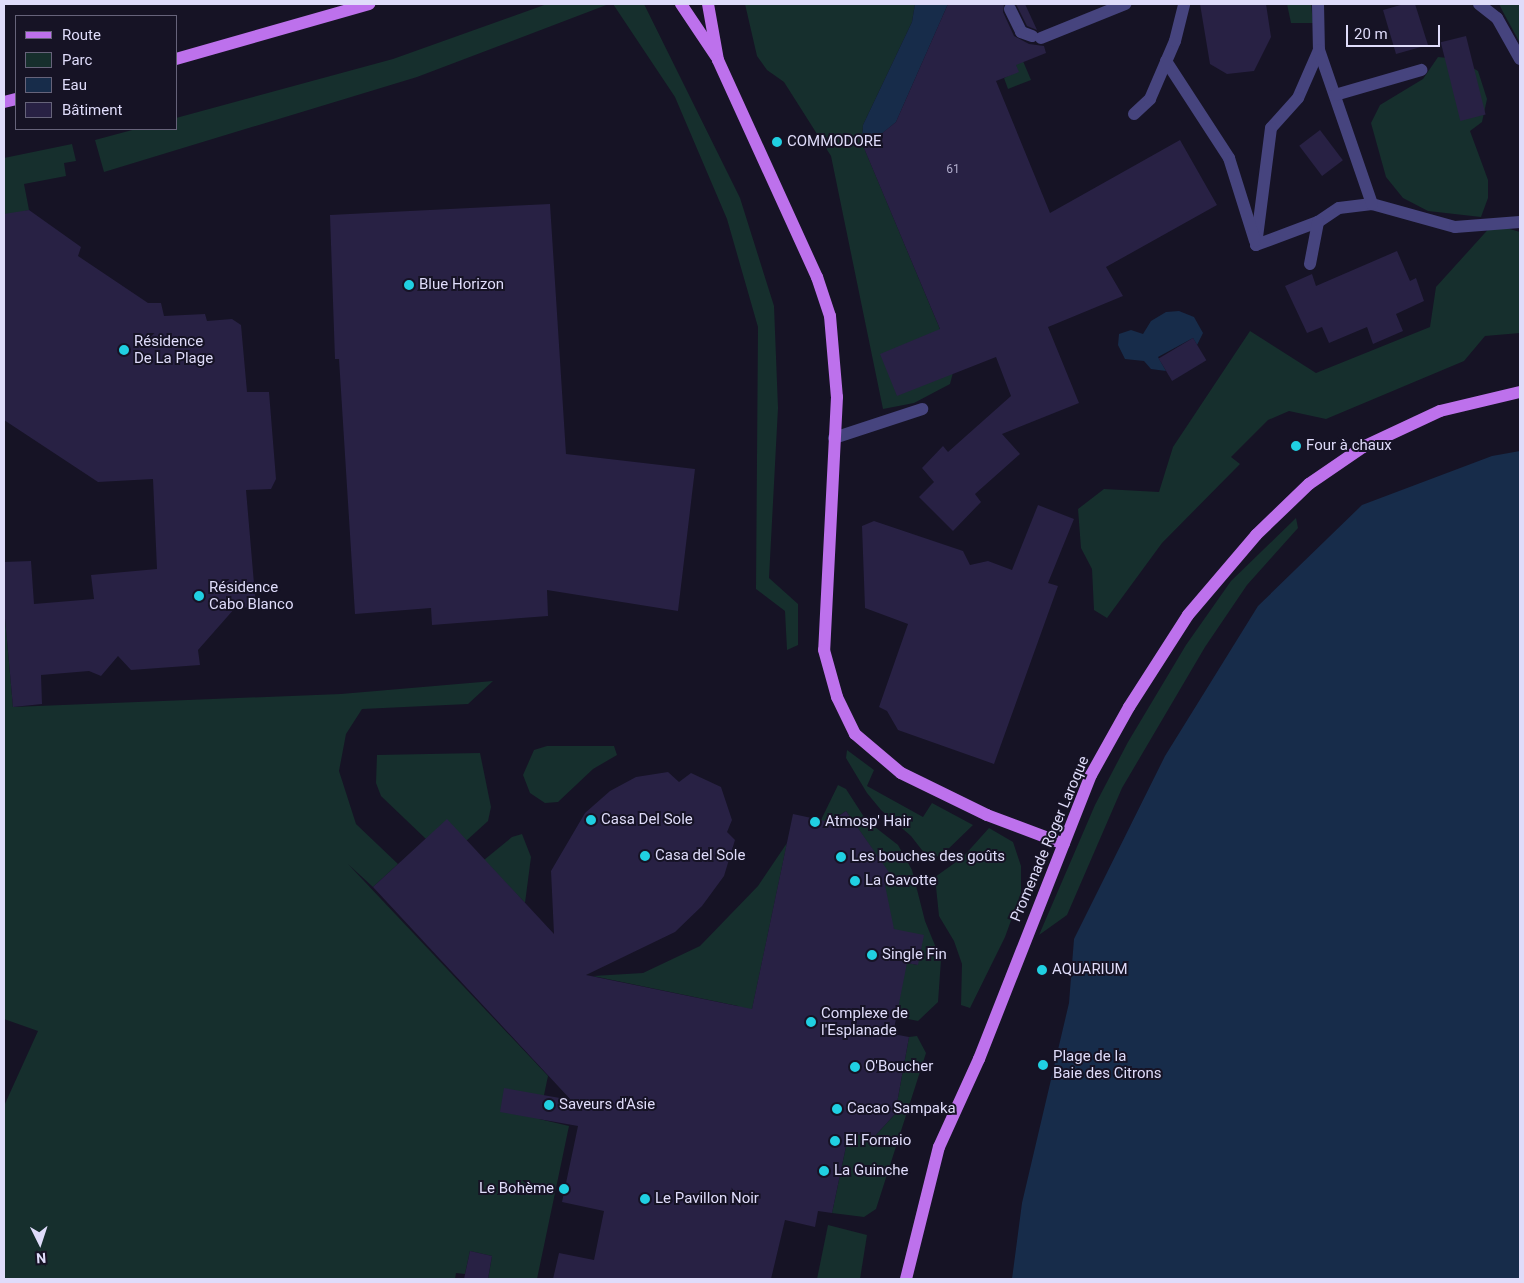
<!DOCTYPE html>
<html>
<head>
<meta charset="utf-8">
<style>
	body { margin:0 }
	#map { position:relative; width:1524px; height:1283px; overflow:hidden; background:#161325; font-family:Roboto,sans-serif }
	div>[style] { position:absolute }
	[style*='--x'] { left:calc(var(--x)*1px); top:calc(var(--y)*1px); width:calc(var(--w)*1px); rotate:calc(var(--a)*1deg) }
	.green>* { inset:0; background:#162f2d }
	.water>* { inset:0; background:#172c4a }
	.building>* { inset:0; background:#282144; transform-origin:0 0 }
	.lane>* { height:12px; margin:-6px; padding:0 6px; transform-origin:6px; border-radius:6px; background:#46447e }
	.primary>* { height:12px; margin:-6px; padding:0 6px; transform-origin:6px; border-radius:6px; background:#bd71ec }
	.dots>* { width:14px; height:14px; translate:-50% -50%; box-sizing:border-box; border:2px solid #161325; border-radius:50% }
	span { translate:-50% -50%; white-space:nowrap; text-align:center; line-height:1.15; -webkit-text-stroke:4px #161325; paint-order:stroke }
	.number-label { font-size:12px; color:#b1adcc }
	.number-label span { -webkit-text-stroke-width:0 }
	.poi-label { font-size:15px; color:#dfdcfa }
	.left { translate:0 -50%; text-align:left }
	.right { translate:-100% -50%; text-align:right }
	.street-label { font-size:15px; color:#dfdcfa }
	.frame { position:absolute; inset:0; border:5px solid #dfdcfa; pointer-events:none }
	.legend { position:absolute; left:15px; top:15px; width:162px; height:115px; box-sizing:border-box; background:#161325; border:1px solid #66637a; margin:0; padding:6px 9px; list-style:none; font-size:15px; color:#dfdcfa }
	.legend li { display:flex; align-items:center; gap:10px; height:25px }
	.legend b { width:25px; border:1px solid #66637a }
	.north { position:absolute; left:15px; top:1218px; width:50px; height:50px; -webkit-text-stroke:4px #161325; paint-order:stroke; rotate:176deg; font-size:14px; font-weight:700; line-height:20px; text-align:center; color:#dfdcfa }
	.north::after { content:''; display:block; margin:auto; width:18px; height:22px; background:#dfdcfa; clip-path:polygon(50% 0,100% 100%,50% 72%,0 100%) }
	.scale { position:absolute; left:1346px; top:25px; width:94px; height:22px; box-sizing:border-box; border:2px solid #dfdcfa; border-top:0; padding-left:6px; font-size:15px; line-height:18px; white-space:nowrap; color:#dfdcfa; -webkit-text-stroke:4px #161325; paint-order:stroke }
</style>
</head>
<body>
<div id="map">
	<div class="green">
		<div style="clip-path:polygon(547px 4px,609px 4px,417px 77px,104px 172px,95px 140px,136px 129px,176px 129px,176px 118px,393px 59px)"></div>
		<div style="clip-path:polygon(613px 4px,644px 4px,740px 198px,774px 306px,778px 408px,769px 578px,798px 604px,798px 645px,787px 650px,785px 611px,756px 589px,758px 327px,727px 219px,675px 97px)"></div>
		<div style="clip-path:polygon(745px 4px,915px 4px,912px 22px,863px 125px,862px 143px,955px 365px,950px 384px,914px 403px,883px 409px,831px 156px,784px 82px,767px 70px,757px 56px)"></div>
		<div style="clip-path:polygon(990px 4px,999px 4px,1031px 80px,1008px 89px,1004px 78px,1018px 71px)"></div>
		<div style="clip-path:polygon(1287px 4px,1311px 4px,1313px 23px,1291px 23px)"></div>
		<div style="clip-path:polygon(1499px 4px,1520px 4px,1520px 43px,1503px 12px)"></div>
		<div style="clip-path:polygon(1438px 57px,1458px 59px,1478px 71px,1487px 99px,1482px 122px,1470px 131px,1488px 180px,1488px 198px,1481px 217px,1428px 211px,1403px 198px,1386px 177px,1371px 123px,1380px 105px,1423px 79px)"></div>
		<div style="clip-path:polygon(72px 144px,76px 161px,64px 163px,66px 176px,24px 184px,29px 210px,4px 216px,4px 158px)"></div>
		<div style="clip-path:polygon(1493px 224px,1520px 232px,1520px 333px,1485px 336px,1464px 361px,1326px 419px,1289px 411px,1268px 420px,1231px 457px,1240px 464px,1162px 543px,1107px 618px,1094px 610px,1092px 569px,1081px 548px,1078px 509px,1104px 489px,1159px 492px,1173px 447px,1250px 331px,1316px 373px,1430px 327px,1436px 287px)"></div>
		<div style="clip-path:polygon(1296px 518px,1298px 528px,1247px 585px,1205px 647px,1122px 788px,1067px 915px,1039px 935px,1095px 805px,1128px 742px,1186px 645px,1231px 581px)"></div>
		<div style="clip-path:polygon(4px 607px,13px 707px,341px 694px,493px 681px,468px 704px,362px 709px,346px 734px,339px 771px,356px 824px,398px 864px,373px 887px,348px 864px,548px 1076px,539px 1119px,569px 1126px,537px 1279px,488px 1279px,492px 1256px,470px 1251px,465px 1274px,456px 1273px,455px 1279px,4px 1279px,4px 1106px,38px 1031px,4px 1019px)"></div>
		<div style="clip-path:polygon(547px 746px,614px 746px,617px 755px,593px 769px,558px 802px,545px 803px,530px 793px,523px 775px,534px 750px)"></div>
		<div style="clip-path:polygon(847px 750px,874px 770px,867px 786px,923px 817px,932px 803px,973px 825px,942px 855px,932px 858px,925px 854px,911px 836px,881px 810px,867px 793px,846px 758px)"></div>
		<div style="clip-path:polygon(480px 753px,491px 807px,488px 821px,466px 841px,426px 839px,381px 796px,376px 783px,377px 755px)"></div>
		<div style="clip-path:polygon(838px 785px,846px 789px,866px 820px,898px 845px,912px 870px,925px 921px,941px 960px,938px 1002px,918px 1021px,874px 1012px,907px 963px,918px 965px,894px 929px,876px 892px,892px 878px,846px 811px,824px 825px,821px 820px)"></div>
		<div style="clip-path:polygon(989px 828px,1013px 842px,1021px 866px,1021px 893px,1005px 937px,970px 1008px,961px 1005px,962px 964px,954px 941px,939px 916px,935px 877px,963px 857px)"></div>
		<div style="clip-path:polygon(522px 834px,531px 857px,525px 903px,484px 860px,512px 837px)"></div>
		<div style="clip-path:polygon(787px 843px,750px 1019px,738px 1006px,593px 976px,643px 973px,700px 946px,758px 886px)"></div>
		<div style="clip-path:polygon(917px 1036px,926px 1053px,876px 1209px,864px 1217px,832px 1213px,849px 1132px,873px 1138px,895px 1114px,909px 1037px)"></div>
		<div style="clip-path:polygon(828px 1225px,867px 1235px,860px 1279px,817px 1279px)"></div>
	</div>
	<div class="water">
		<div style="clip-path:polygon(915px 4px,948px 4px,896px 122px,873px 141px,862px 143px,863px 125px,912px 22px)"></div>
		<div style="clip-path:polygon(1179px 311px,1194px 317px,1203px 333px,1197px 345px,1193px 338px,1158px 357px,1166px 371px,1151px 369px,1144px 361px,1125px 359px,1118px 345px,1119px 334px,1131px 330px,1143px 334px,1151px 321px,1166px 312px)"></div>
		<div style="clip-path:polygon(1520px 451px,1520px 1279px,1012px 1279px,1022px 1203px,1069px 1003px,1074px 939px,1165px 756px,1258px 606px,1362px 505px,1492px 456px)"></div>
	</div>
	<div class="building">
		<div style="clip-path:polygon(948px 4px,1004px 4px,1003px 12px,1014px 36px,1029px 44px,1044px 46px,1046px 53px,1016px 65px,1019px 72px,996px 81px,1050px 213px,1180px 140px,1217px 205px,1106px 267px,1123px 296px,1048px 327px,1079px 403px,1002px 434px,1020px 454px,975px 494px,981px 502px,953px 531px,919px 497px,934px 482px,922px 468px,943px 446px,948px 452px,1011px 396px,996px 357px,897px 396px,880px 354px,940px 329px,864px 148px,896px 122px)"></div>
		<div style="clip-path:polygon(1016px 4px,1025px 4px,1037px 30px,1027px 26px)"></div>
		<div style="clip-path:polygon(1200px 4px,1266px 4px,1271px 37px,1254px 71px,1227px 74px,1210px 64px)"></div>
		<div style="clip-path:polygon(1404px 4px,1415px 4px,1428px 45px,1396px 54px,1383px 10px)"></div>
		<div style="left:1466px;top:36px;width:81px;height:26px;rotate:76deg"></div>
		<div style="left:1320px;top:130px;width:38px;height:26px;rotate:53deg"></div>
		<div style="clip-path:polygon(550px 204px,566px 454px,695px 469px,678px 611px,547px 590px,548px 616px,432px 625px,431px 608px,355px 614px,339px 359px,335px 359px,330px 215px)"></div>
		<div style="clip-path:polygon(29px 210px,81px 247px,78px 256px,148px 303px,161px 303px,164px 316px,205px 314px,207px 321px,232px 319px,241px 325px,247px 392px,269px 392px,276px 479px,271px 489px,246px 490px,256px 607px,235px 608px,198px 650px,200px 665px,131px 670px,118px 656px,101px 676px,89px 671px,41px 675px,42px 704px,13px 707px,4px 607px,4px 562px,31px 561px,34px 604px,94px 599px,91px 575px,157px 569px,153px 479px,98px 482px,4px 420px,4px 214px)"></div>
		<div style="clip-path:polygon(1397px 251px,1410px 281px,1416px 278px,1424px 301px,1396px 314px,1403px 331px,1373px 344px,1367px 327px,1329px 343px,1322px 327px,1307px 333px,1285px 286px,1312px 274px,1316px 286px)"></div>
		<div style="left:1193px;top:338px;width:26px;height:40px;rotate:59deg"></div>
		<div style="clip-path:polygon(1038px 505px,1074px 519px,1048px 583px,1058px 586px,994px 764px,898px 730px,887px 711px,879px 707px,908px 624px,865px 608px,862px 526px,874px 521px,963px 551px,970px 565px,988px 561px,1012px 570px)"></div>
		<div style="clip-path:polygon(668px 772px,679px 782px,691px 773px,721px 787px,732px 820px,727px 832px,735px 840px,724px 876px,702px 906px,675px 932px,586px 975px,752px 1009px,793px 814px,830px 822px,846px 811px,893px 878px,885px 885px,894px 929px,924px 935px,918px 965px,907px 963px,893px 1034px,909px 1037px,895px 1114px,873px 1138px,849px 1132px,832px 1213px,818px 1211px,815px 1227px,785px 1220px,771px 1279px,553px 1279px,559px 1253px,594px 1260px,604px 1211px,562px 1202px,578px 1126px,500px 1112px,504px 1088px,571px 1100px,373px 887px,447px 819px,554px 934px,551px 871px,585px 813px,610px 791px,636px 777px)"></div>
		<div style="clip-path:polygon(470px 1251px,492px 1256px,488px 1279px,464px 1279px)"></div>
	</div>
	<div class="lane">
		<div style="--x:1318;--y:4;--w:46;--a:88.8"></div>
		<div style="--x:1319;--y:50;--w:52;--a:113.6"></div>
		<div style="--x:1298;--y:98;--w:40;--a:132"></div>
		<div style="--x:1271;--y:128;--w:118;--a:97.3"></div>
		<div style="--x:1256;--y:245;--w:66;--a:-20.4"></div>
		<div style="--x:1318;--y:222;--w:25;--a:-34"></div>
		<div style="--x:1339;--y:208;--w:33;--a:-7"></div>
		<div style="--x:1372;--y:204;--w:86;--a:15.5"></div>
		<div style="--x:1455;--y:227;--w:65;--a:-4.4"></div>
		<div style="--x:1479;--y:4;--w:23;--a:38"></div>
		<div style="--x:1497;--y:18;--w:47;--a:60.7"></div>
		<div style="--x:1010;--y:9;--w:25;--a:64"></div>
		<div style="--x:1021;--y:32;--w:12;--a:20"></div>
		<div style="--x:1041;--y:38;--w:91;--a:-22"></div>
		<div style="--x:1319;--y:50;--w:163;--a:71"></div>
		<div style="--x:1166;--y:61;--w:116;--a:57"></div>
		<div style="--x:1229;--y:158;--w:87;--a:72.6"></div>
		<div style="--x:1335;--y:95;--w:90;--a:-16.2"></div>
		<div style="--x:1134;--y:114;--w:22;--a:-43"></div>
		<div style="--x:1150;--y:99;--w:63;--a:-66.7"></div>
		<div style="--x:1175;--y:41;--w:38;--a:-76"></div>
		<div style="--x:1310;--y:264;--w:43;--a:-79.2"></div>
		<div style="--x:834;--y:438;--w:93;--a:-18.2"></div>
	</div>
	<div class="primary">
		<div style="--x:681;--y:4;--w:63;--a:56.1"></div>
		<div style="--x:708;--y:4;--w:57;--a:79.9"></div>
		<div style="--x:718;--y:60;--w:239;--a:65.5"></div>
		<div style="--x:817;--y:277;--w:41;--a:71.6"></div>
		<div style="--x:830;--y:316;--w:81;--a:85.1"></div>
		<div style="--x:837;--y:397;--w:253;--a:92.9"></div>
		<div style="--x:824;--y:650;--w:49;--a:74.5"></div>
		<div style="--x:837;--y:697;--w:41;--a:64.1"></div>
		<div style="--x:855;--y:734;--w:60;--a:40.3"></div>
		<div style="--x:901;--y:773;--w:96;--a:26"></div>
		<div style="--x:987;--y:815;--w:82;--a:20.6"></div>
		<div style="--x:176;--y:59;--w:201;--a:-15.9"></div>
		<div style="--x:4;--y:102;--w:12;--a:-14"></div>
		<div style="--x:906;--y:1279;--w:136;--a:-76"></div>
		<div style="--x:939;--y:1147;--w:97;--a:-65.6"></div>
		<div style="--x:979;--y:1059;--w:305;--a:-68.5"></div>
		<div style="--x:1091;--y:775;--w:78;--a:-60.8"></div>
		<div style="--x:1129;--y:707;--w:109;--a:-57.3"></div>
		<div style="--x:1188;--y:615;--w:105;--a:-49.6"></div>
		<div style="--x:1256;--y:535;--w:74;--a:-43.9"></div>
		<div style="--x:1309;--y:484;--w:65;--a:-34.4"></div>
		<div style="--x:1363;--y:447;--w:85;--a:-25.1"></div>
		<div style="--x:1440;--y:411;--w:82;--a:-13.4"></div>
	</div>
	<div class="dots">
		<div style="left:777px;top:142px;background:#20d0e2"></div>
		<div style="left:409px;top:285px;background:#20d0e2"></div>
		<div style="left:124px;top:350px;background:#20d0e2"></div>
		<div style="left:1296px;top:446px;background:#20d0e2"></div>
		<div style="left:199px;top:596px;background:#20d0e2"></div>
		<div style="left:591px;top:820px;background:#20d0e2"></div>
		<div style="left:815px;top:822px;background:#20d0e2"></div>
		<div style="left:645px;top:856px;background:#20d0e2"></div>
		<div style="left:841px;top:857px;background:#20d0e2"></div>
		<div style="left:855px;top:881px;background:#20d0e2"></div>
		<div style="left:872px;top:955px;background:#20d0e2"></div>
		<div style="left:1042px;top:970px;background:#20d0e2"></div>
		<div style="left:811px;top:1022px;background:#20d0e2"></div>
		<div style="left:1043px;top:1065px;background:#20d0e2"></div>
		<div style="left:855px;top:1067px;background:#20d0e2"></div>
		<div style="left:549px;top:1105px;background:#20d0e2"></div>
		<div style="left:837px;top:1109px;background:#20d0e2"></div>
		<div style="left:835px;top:1141px;background:#20d0e2"></div>
		<div style="left:824px;top:1171px;background:#20d0e2"></div>
		<div style="left:564px;top:1189px;background:#20d0e2"></div>
		<div style="left:645px;top:1199px;background:#20d0e2"></div>
	</div>
	<div class="number-label">
		<span style="left:953px;top:170px">61</span>
	</div>
	<div class="poi-label">
		<span class="left" style="left:787px;top:142px">COMMODORE</span>
		<span class="left" style="left:419px;top:285px">Blue Horizon</span>
		<span class="left" style="left:134px;top:350px">Résidence<br>De La Plage</span>
		<span class="left" style="left:1306px;top:446px">Four à chaux</span>
		<span class="left" style="left:209px;top:596px">Résidence<br>Cabo Blanco</span>
		<span class="left" style="left:601px;top:820px">Casa Del Sole</span>
		<span class="left" style="left:825px;top:822px">Atmosp' Hair</span>
		<span class="left" style="left:655px;top:856px">Casa del Sole</span>
		<span class="left" style="left:851px;top:857px">Les bouches des goûts</span>
		<span class="left" style="left:865px;top:881px">La Gavotte</span>
		<span class="left" style="left:882px;top:955px">Single Fin</span>
		<span class="left" style="left:1052px;top:970px">AQUARIUM</span>
		<span class="left" style="left:821px;top:1022px">Complexe de<br>l'Esplanade</span>
		<span class="left" style="left:1053px;top:1065px">Plage de la<br>Baie des Citrons</span>
		<span class="left" style="left:865px;top:1067px">O'Boucher</span>
		<span class="left" style="left:559px;top:1105px">Saveurs d'Asie</span>
		<span class="left" style="left:847px;top:1109px">Cacao Sampaka</span>
		<span class="left" style="left:845px;top:1141px">El Fornaio</span>
		<span class="left" style="left:834px;top:1171px">La Guinche</span>
		<span class="right" style="left:554px;top:1189px">Le Bohème</span>
		<span class="left" style="left:655px;top:1199px">Le Pavillon Noir</span>
	</div>
	<div class="street-label">
		<span style="left:1050px;top:839px;rotate:-67deg">Promenade Roger Laroque</span>
	</div>
	<div class="frame"></div>
	<ul class="legend">
	<li><b style="height:6px;background:#bd71ec"></b>Route</li>
	<li><b style="height:14px;background:#162f2d"></b>Parc</li>
	<li><b style="height:14px;background:#172c4a"></b>Eau</li>
	<li><b style="height:14px;background:#282144"></b>Bâtiment</li>
	</ul>
	<div class="north">N</div>
	<div class="scale">20 m</div>
</div>
</body>
</html>
